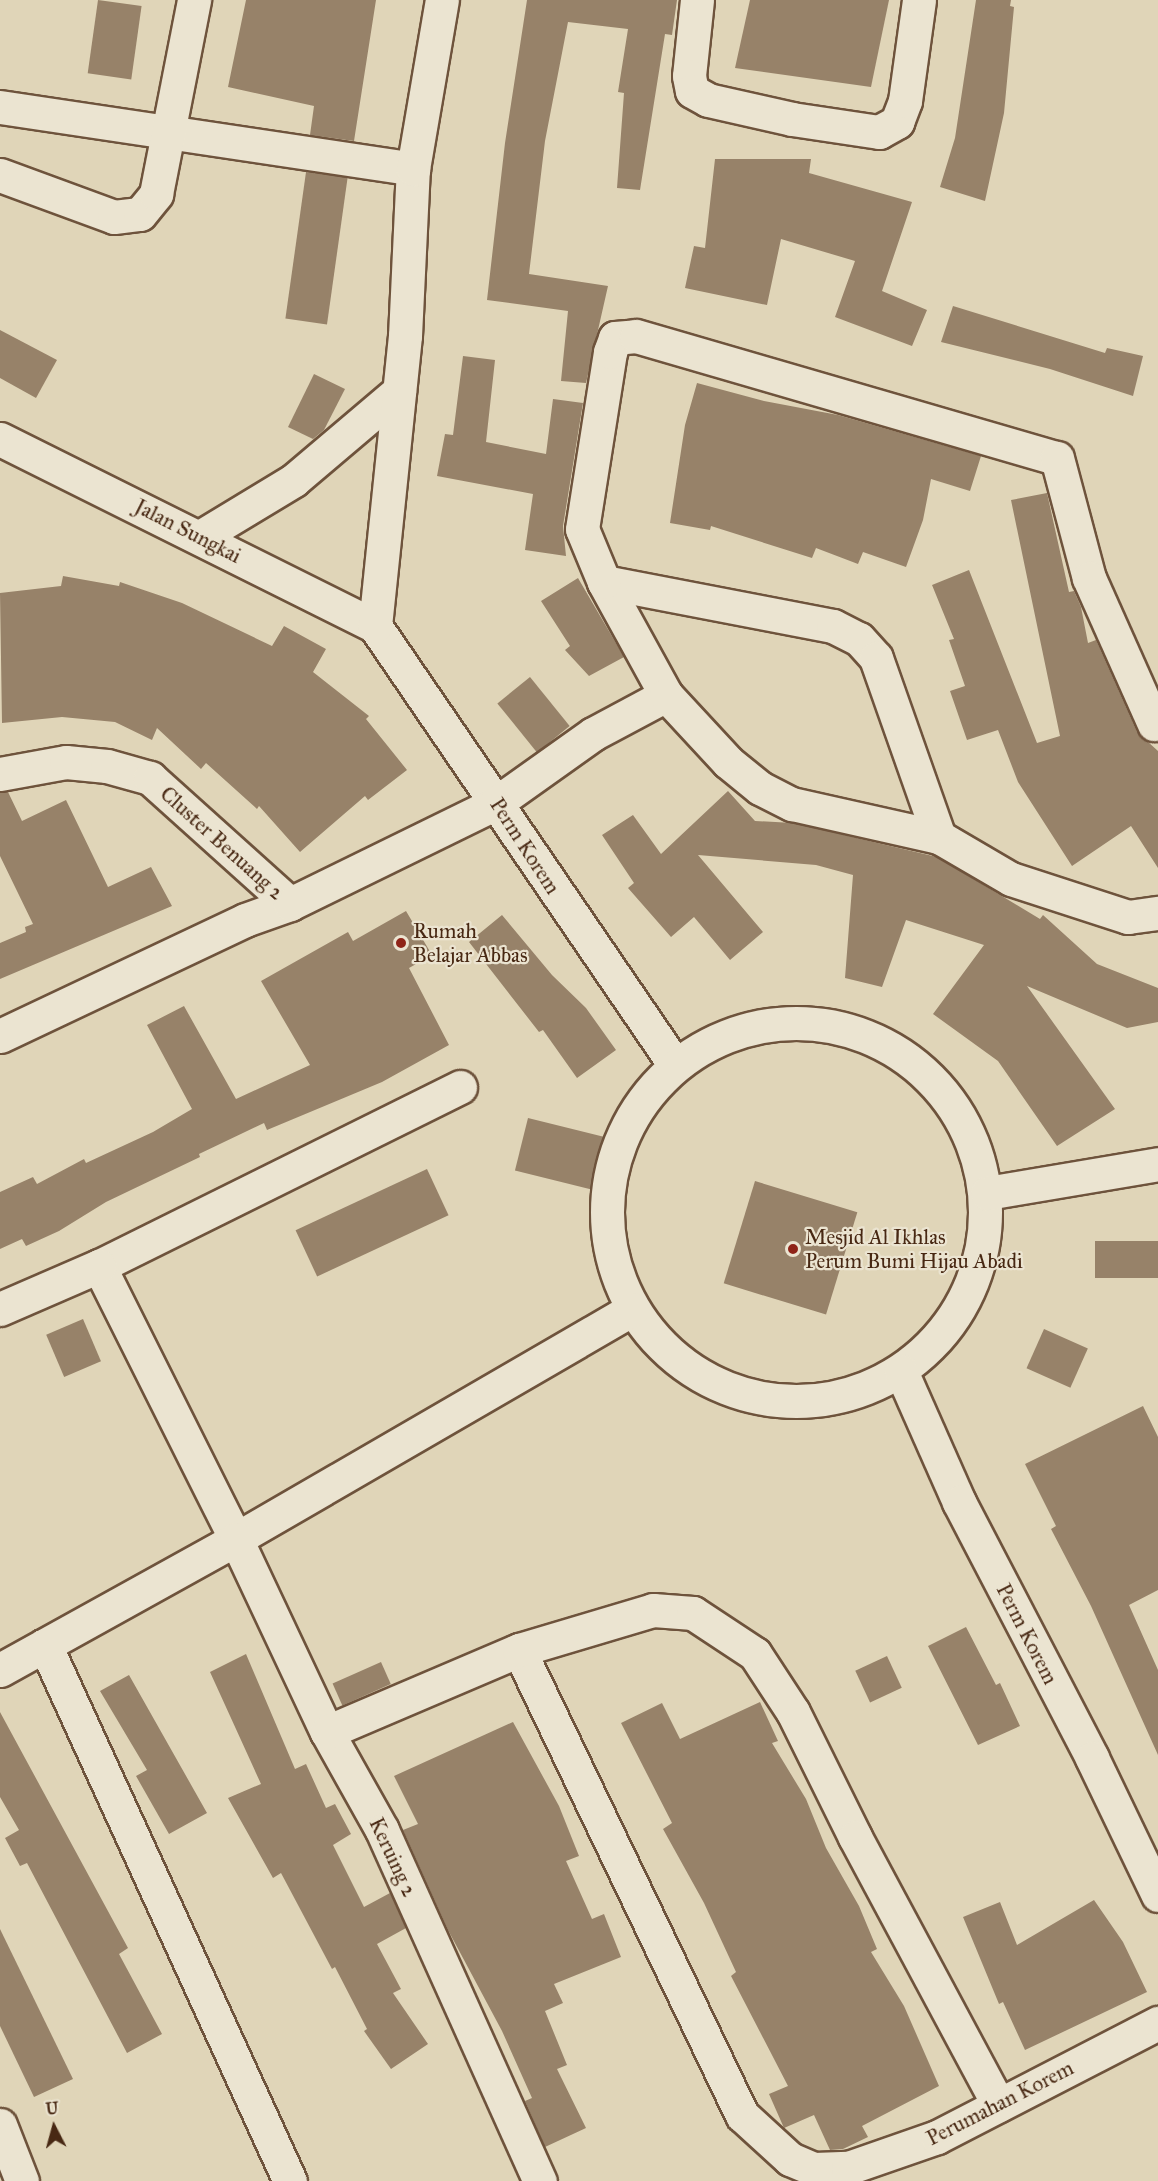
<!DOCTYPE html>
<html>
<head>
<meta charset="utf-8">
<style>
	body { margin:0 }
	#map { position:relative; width:1158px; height:2181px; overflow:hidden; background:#e0d5b8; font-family:"IM FELL Great Primer",serif }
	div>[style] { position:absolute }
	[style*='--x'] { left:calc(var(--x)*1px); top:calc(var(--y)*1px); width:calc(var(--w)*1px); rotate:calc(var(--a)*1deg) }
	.building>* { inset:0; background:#978269; transform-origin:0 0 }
	.roads { filter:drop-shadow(2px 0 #6e533c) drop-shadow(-2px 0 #6e533c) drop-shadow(0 2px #6e533c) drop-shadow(0 -2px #6e533c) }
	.minor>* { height:33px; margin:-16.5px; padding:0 16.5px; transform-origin:16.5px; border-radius:16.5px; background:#ebe4d1 }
	.minor>.ring { margin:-16.5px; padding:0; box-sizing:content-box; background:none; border:33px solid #ebe4d1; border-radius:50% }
	.dots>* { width:16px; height:16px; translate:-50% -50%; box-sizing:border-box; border:3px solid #ebe4d1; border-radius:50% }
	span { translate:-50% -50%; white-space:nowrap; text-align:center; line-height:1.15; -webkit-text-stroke:4.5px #ebe4d1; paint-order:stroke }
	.street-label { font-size:21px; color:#482813 }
	.poi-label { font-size:21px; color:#482813 }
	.left { translate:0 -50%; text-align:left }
	.north { position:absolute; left:24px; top:2097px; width:60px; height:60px; -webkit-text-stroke:4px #ebe4d1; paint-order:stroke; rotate:354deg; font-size:16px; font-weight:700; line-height:24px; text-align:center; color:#482813 }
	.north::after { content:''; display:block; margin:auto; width:21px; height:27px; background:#482813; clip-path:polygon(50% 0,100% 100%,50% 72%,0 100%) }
</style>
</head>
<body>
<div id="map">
	<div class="building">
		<div style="left:98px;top:0;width:44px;height:74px;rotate:8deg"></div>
		<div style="clip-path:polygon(246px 0,376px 0,354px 141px,310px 135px,314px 106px,228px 87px)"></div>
		<div style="clip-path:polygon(527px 0,677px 0,672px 35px,665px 34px,640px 190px,617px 188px,624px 93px,618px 92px,628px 29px,568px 22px,545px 141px,529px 274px,608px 286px,586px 383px,561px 381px,568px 311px,487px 300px,505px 143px)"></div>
		<div style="clip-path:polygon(750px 0,889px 0,871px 87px,735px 68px)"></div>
		<div style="clip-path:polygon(976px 0,1011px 0,1010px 6px,1014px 7px,1004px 113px,985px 201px,940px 187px,955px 138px)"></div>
		<div style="clip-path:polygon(715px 159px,811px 159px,809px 173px,912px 202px,882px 291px,927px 310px,912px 346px,835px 317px,855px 261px,781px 239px,767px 305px,685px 288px,694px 246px,705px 248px)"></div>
		<div style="left:306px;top:172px;width:42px;height:148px;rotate:8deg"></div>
		<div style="clip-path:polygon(953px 306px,1105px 353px,1107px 348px,1143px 356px,1133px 396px,1050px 369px,941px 342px)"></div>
		<div style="clip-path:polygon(0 330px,57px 360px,36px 398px,0 378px)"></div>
		<div style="clip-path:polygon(463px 356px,495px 360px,486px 442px,546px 454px,553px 399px,583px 403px,563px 526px,566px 556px,525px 550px,533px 494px,437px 476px,445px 434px,453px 435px)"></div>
		<div style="clip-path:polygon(314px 374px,345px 389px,324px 430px,313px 439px,288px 427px)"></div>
		<div style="clip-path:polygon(697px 383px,764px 401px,838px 415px,981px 456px,970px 491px,931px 479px,923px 520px,906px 567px,863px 552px,858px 564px,816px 548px,812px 558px,711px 526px,710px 530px,670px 523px,685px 425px)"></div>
		<div style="clip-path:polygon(1047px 493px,1069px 592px,1074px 591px,1081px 607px,1088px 643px,1096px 640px,1137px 732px,1158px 751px,1158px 868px,1131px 826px,1072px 866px,1018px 782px,998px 730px,967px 740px,950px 691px,965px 686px,949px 640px,954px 639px,932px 585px,969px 570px,1037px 743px,1060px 736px,1011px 500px)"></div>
		<div style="clip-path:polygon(63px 576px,119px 586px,120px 582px,182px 603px,272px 646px,284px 626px,326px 649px,313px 672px,369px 716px,366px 719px,407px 770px,368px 800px,365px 796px,300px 852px,259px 806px,257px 809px,206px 763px,201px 769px,157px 728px,152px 740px,115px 722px,62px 717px,2px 723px,0 593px,61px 586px)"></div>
		<div style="clip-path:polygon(578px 578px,624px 657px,589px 676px,565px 650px,570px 646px,541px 601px)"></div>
		<div style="left:530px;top:677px;width:63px;height:42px;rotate:51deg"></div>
		<div style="clip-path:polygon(728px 791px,755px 821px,793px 823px,937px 857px,1040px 919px,1043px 915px,1097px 964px,1158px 988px,1158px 1022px,1127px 1028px,1027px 986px,1115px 1109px,1057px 1146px,998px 1061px,933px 1014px,984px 945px,906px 920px,882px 987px,845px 978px,853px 875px,816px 865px,698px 855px,763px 932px,730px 960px,694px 917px,671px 937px,628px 888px,634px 883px,602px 835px,633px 815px,661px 854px)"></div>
		<div style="clip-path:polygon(0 792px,8px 792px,22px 821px,66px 800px,108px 887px,151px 867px,172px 906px,0 979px,0 943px,26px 932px,25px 927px,33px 924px,0 856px)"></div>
		<div style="clip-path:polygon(406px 911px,432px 955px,409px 968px,449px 1045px,382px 1082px,267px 1130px,264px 1123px,199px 1154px,200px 1157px,106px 1202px,59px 1231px,26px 1246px,22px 1239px,0 1249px,0 1192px,33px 1177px,37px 1184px,84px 1159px,86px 1163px,153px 1132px,192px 1109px,147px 1025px,184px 1006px,236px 1099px,310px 1065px,261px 981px,348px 932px,353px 941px)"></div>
		<div style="clip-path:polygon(502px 915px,552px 975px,586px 1008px,616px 1050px,577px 1078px,543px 1030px,539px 1032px,469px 942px)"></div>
		<div style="left:528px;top:1118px;width:81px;height:54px;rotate:14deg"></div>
		<div style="left:427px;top:1169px;width:51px;height:145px;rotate:65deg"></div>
		<div style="left:755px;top:1181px;width:107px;height:107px;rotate:17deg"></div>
		<div style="left:1158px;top:1241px;width:37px;height:63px;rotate:90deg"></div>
		<div style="left:83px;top:1319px;width:46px;height:40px;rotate:67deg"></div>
		<div style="left:1044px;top:1329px;width:48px;height:43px;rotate:24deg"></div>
		<div style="clip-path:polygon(1143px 1406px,1158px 1437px,1158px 1590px,1129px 1605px,1158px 1670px,1158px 1755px,1091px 1606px,1051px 1529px,1056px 1526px,1025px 1464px)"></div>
		<div style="clip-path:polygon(966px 1627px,996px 1685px,1000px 1683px,1020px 1726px,978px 1745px,928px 1646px)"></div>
		<div style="clip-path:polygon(246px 1654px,295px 1769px,306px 1764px,326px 1808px,335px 1804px,351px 1834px,333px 1845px,364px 1907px,390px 1893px,406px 1928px,377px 1944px,401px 1989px,393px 1993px,428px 2044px,391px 2069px,364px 2031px,367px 2029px,335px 1967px,332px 1969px,281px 1873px,273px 1878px,228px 1798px,261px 1784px,210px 1672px)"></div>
		<div style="left:887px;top:1656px;width:35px;height:35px;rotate:65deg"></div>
		<div style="left:381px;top:1662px;width:24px;height:53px;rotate:66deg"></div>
		<div style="clip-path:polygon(129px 1675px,207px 1813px,169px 1834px,136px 1776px,147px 1770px,100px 1691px)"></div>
		<div style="clip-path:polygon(760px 1702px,778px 1741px,772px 1743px,806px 1799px,826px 1848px,859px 1906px,877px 1949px,871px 1952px,904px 2006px,939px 2086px,862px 2126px,868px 2137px,843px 2149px,830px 2150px,814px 2115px,784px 2128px,769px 2094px,788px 2086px,731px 1976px,736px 1972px,704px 1903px,663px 1829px,672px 1823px,621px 1723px,662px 1703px,680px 1739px)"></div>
		<div style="clip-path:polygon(0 1712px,128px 1948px,119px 1954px,162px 2034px,127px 2053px,27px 1863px,20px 1866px,5px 1838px,19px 1830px,0 1797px)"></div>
		<div style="clip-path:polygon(513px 1722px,559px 1806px,579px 1856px,566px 1861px,592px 1919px,604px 1914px,621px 1957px,554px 1984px,563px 2003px,545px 2011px,567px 2065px,557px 2069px,586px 2128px,545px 2147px,525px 2101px,532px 2098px,502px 2031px,448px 1930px,403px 1830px,418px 1824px,394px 1776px)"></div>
		<div style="clip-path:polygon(1094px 1900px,1123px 1942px,1147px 1992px,1025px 2050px,1003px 2002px,999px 2004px,963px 1917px,1000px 1902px,1017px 1945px)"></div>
		<div style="clip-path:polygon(0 1929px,73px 2079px,34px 2097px,0 2026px)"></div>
	</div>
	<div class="roads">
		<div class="minor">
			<div style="--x:697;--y:0;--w:76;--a:96"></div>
			<div style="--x:689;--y:76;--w:15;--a:79"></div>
			<div style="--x:692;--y:91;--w:18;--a:29"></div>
			<div style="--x:708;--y:100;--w:86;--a:12.7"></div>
			<div style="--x:792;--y:119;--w:88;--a:8.5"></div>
			<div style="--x:879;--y:132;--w:21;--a:-29"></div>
			<div style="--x:897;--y:122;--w:22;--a:-69"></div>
			<div style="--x:905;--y:101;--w:102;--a:-82.1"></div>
			<div style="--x:0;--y:107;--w:418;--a:8.5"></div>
			<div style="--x:0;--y:175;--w:121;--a:20.2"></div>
			<div style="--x:114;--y:217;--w:26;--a:-7"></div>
			<div style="--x:140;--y:214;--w:26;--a:-51"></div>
			<div style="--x:156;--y:194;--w:198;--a:-78.9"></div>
			<div style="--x:0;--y:439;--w:419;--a:26.5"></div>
			<div style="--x:375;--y:626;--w:532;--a:55.65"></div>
			<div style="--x:200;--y:537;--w:110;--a:-31.2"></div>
			<div style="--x:294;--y:480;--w:138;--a:-40.3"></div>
			<div style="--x:604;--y:582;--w:233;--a:10.9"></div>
			<div style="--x:833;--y:626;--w:29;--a:27"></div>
			<div style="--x:859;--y:639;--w:25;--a:48"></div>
			<div style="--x:876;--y:658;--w:190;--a:70.6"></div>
			<div style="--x:375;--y:626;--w:292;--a:-84.1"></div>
			<div style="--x:405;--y:336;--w:167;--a:-87.3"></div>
			<div style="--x:413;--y:169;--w:171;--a:-80.3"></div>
			<div style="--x:666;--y:695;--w:129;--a:-118.8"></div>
			<div style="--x:604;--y:582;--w:57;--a:-112.5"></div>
			<div style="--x:582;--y:529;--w:179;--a:-81"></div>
			<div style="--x:610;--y:352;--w:15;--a:-70"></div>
			<div style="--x:615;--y:338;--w:21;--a:-5"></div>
			<div style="--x:636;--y:336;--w:438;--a:16.2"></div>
			<div style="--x:1057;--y:458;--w:124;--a:75.1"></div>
			<div style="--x:1089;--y:578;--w:160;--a:66"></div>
			<div style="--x:0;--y:774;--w:67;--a:-10.3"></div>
			<div style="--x:66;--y:762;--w:41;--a:5.6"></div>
			<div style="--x:107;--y:766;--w:45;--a:15.6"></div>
			<div style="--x:150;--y:778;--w:188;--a:42"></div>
			<div class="ring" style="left:607px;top:1023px;width:345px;height:345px"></div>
			<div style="--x:0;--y:1036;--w:271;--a:-25.3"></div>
			<div style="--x:245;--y:920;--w:48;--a:-19.6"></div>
			<div style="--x:290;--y:904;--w:229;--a:-26.1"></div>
			<div style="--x:496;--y:803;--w:119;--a:-35.4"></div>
			<div style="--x:593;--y:734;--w:83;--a:-28.1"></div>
			<div style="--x:666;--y:695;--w:91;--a:47.2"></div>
			<div style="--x:728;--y:762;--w:41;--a:39.1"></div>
			<div style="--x:760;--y:788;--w:36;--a:27"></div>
			<div style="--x:792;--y:804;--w:151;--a:12.7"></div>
			<div style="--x:939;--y:837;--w:83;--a:30.3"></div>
			<div style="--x:1011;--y:879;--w:123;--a:18"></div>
			<div style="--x:1128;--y:917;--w:30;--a:-8"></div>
			<div style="--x:460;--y:1087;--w:403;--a:153.6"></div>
			<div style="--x:99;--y:1266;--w:305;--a:63.4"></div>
			<div style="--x:236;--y:1539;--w:458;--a:-30.1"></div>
			<div style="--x:987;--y:1193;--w:173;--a:-9.6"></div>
			<div style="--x:0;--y:1309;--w:108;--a:-23.5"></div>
			<div style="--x:901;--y:1371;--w:143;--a:66.1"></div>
			<div style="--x:959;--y:1502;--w:288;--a:62.5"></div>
			<div style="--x:1092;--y:1758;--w:152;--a:64.3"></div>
			<div style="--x:45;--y:1645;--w:589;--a:65.44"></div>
			<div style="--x:519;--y:1650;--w:516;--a:64.38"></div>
			<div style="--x:742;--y:2115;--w:65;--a:42.5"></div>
			<div style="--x:790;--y:2159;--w:26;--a:23"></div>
			<div style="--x:814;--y:2169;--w:34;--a:-2"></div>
			<div style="--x:848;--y:2168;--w:94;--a:-19.2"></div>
			<div style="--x:937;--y:2137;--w:249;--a:-27.3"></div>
			<div style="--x:0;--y:1670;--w:270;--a:-29"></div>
			<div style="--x:236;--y:1539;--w:213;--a:64.8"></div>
			<div style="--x:327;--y:1732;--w:112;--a:60.7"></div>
			<div style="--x:382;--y:1830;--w:385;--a:65.8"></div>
			<div style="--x:327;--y:1732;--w:209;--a:-23.1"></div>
			<div style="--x:519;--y:1650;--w:140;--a:-16.6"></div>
			<div style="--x:653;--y:1610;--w:40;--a:4.3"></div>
			<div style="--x:693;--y:1613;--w:74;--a:33.5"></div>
			<div style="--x:755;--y:1654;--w:69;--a:56.8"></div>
			<div style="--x:793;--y:1712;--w:140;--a:63.6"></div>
			<div style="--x:855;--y:1837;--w:304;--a:61.8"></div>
			<div style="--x:0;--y:2125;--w:60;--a:68.6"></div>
		</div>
	</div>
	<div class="dots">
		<div style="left:401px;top:943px;background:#8f2418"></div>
		<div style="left:793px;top:1249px;background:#8f2418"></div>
	</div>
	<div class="street-label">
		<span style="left:188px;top:531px;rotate:27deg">Jalan Sungkai</span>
		<span style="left:222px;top:843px;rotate:42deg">Cluster Benuang 2</span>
		<span style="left:525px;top:846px;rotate:57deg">Perm Korem</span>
		<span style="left:1027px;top:1634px;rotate:63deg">Perm Korem</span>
		<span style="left:393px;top:1857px;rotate:65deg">Keruing 2</span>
		<span style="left:1000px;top:2103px;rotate:-27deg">Perumahan Korem</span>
	</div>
	<div class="poi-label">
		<span class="left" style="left:413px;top:943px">Rumah<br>Belajar Abbas</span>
		<span class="left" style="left:805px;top:1249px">Mesjid Al Ikhlas<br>Perum Bumi Hijau Abadi</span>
	</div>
	<div class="north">U</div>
</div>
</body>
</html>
